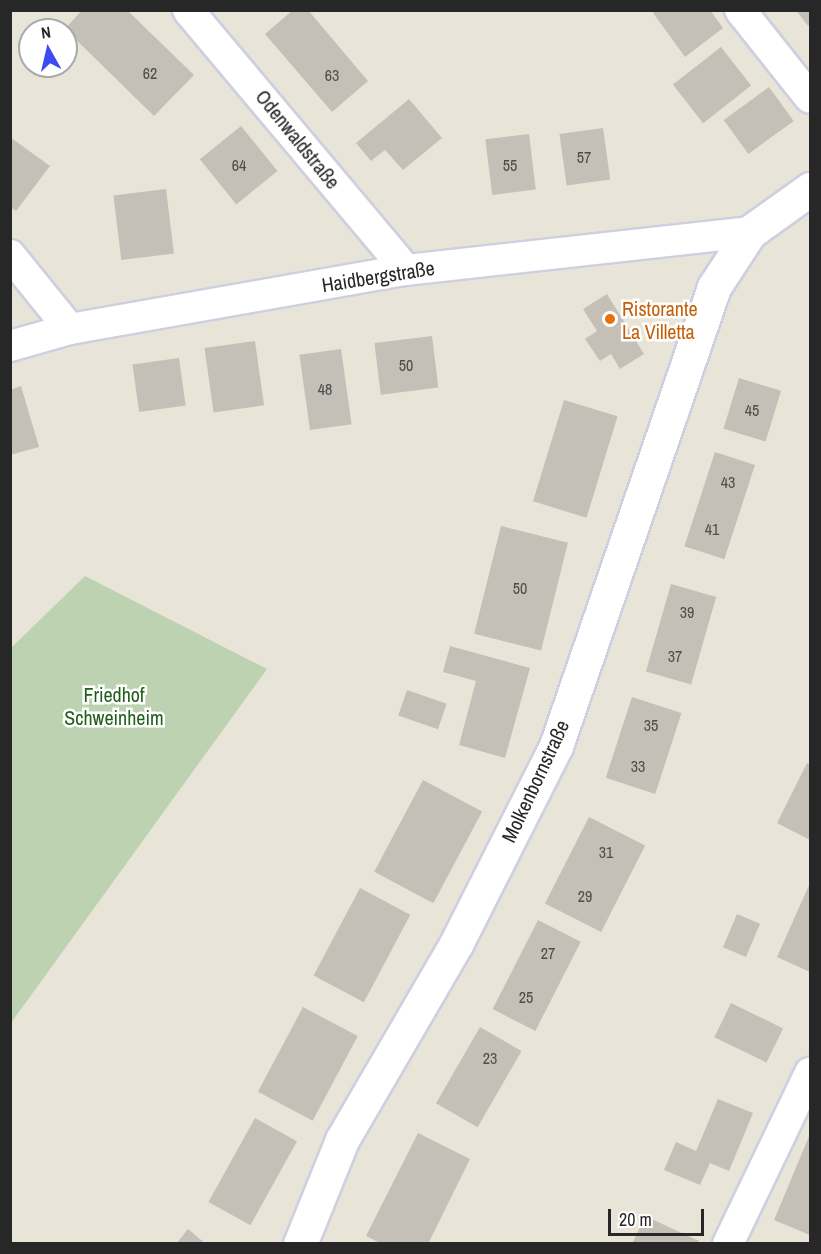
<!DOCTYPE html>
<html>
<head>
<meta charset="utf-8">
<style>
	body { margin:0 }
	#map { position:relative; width:821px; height:1254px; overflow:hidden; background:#e9e4d8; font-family:"Archivo Narrow",sans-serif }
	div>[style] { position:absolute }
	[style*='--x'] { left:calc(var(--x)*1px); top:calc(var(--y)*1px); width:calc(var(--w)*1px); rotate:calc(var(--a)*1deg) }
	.cemetery>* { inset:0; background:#bdd2b0 }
	.building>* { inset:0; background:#c4c0b8; transform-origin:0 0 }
	.roads { filter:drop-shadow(2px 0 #cecfe0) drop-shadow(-2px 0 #cecfe0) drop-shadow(0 2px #cecfe0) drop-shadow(0 -2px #cecfe0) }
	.minor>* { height:30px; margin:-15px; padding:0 15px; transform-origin:15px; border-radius:15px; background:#fff }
	.tertiary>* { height:33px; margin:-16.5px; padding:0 16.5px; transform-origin:16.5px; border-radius:16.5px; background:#fff }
	.dots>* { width:16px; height:16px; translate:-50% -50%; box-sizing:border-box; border:3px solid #fff; border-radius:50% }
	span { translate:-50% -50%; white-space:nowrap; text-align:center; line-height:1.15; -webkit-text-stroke:5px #fff; paint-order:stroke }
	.number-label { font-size:16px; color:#4e4d4b }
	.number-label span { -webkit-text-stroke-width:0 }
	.street-label { font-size:20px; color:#272727 }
	.food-label { font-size:20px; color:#c56008 }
	.left { translate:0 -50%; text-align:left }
	.park-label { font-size:20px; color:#225f1b }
	.frame { position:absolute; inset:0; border:12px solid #272727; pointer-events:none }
	.north { position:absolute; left:18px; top:18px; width:60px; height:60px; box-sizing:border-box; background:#fff; border:2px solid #a9a9a9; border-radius:50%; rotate:352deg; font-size:16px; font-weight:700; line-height:24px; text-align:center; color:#272727 }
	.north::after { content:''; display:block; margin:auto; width:21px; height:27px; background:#3c4bf2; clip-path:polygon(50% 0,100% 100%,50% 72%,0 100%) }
	.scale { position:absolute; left:608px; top:1209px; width:96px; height:27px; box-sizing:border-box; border:3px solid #272727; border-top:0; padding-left:8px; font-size:18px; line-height:21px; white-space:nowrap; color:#272727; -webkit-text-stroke:4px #fff; paint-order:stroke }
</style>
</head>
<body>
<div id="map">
	<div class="cemetery">
		<div style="clip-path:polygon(85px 576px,267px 669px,11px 1023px,11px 648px)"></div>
	</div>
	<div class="building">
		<div style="clip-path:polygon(82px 10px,127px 10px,194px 75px,154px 116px,65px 29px)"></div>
		<div style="clip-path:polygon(293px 10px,308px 10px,368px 81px,332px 112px,265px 34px)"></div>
		<div style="clip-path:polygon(656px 10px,710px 10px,723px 28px,685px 57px,653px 13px)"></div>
		<div style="clip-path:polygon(796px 10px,810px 10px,810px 24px,808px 26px)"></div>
		<div style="left:721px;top:47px;width:49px;height:61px;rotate:52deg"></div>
		<div style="left:769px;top:87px;width:42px;height:56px;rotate:54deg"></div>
		<div style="clip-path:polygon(409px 99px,442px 138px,403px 170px,385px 150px,371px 161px,356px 143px)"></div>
		<div style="left:241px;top:126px;width:58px;height:53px;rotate:51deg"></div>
		<div style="left:603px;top:128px;width:52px;height:44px;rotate:82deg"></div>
		<div style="left:529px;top:134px;width:56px;height:44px;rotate:83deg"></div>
		<div style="clip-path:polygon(10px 137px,50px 166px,16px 211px,10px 207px)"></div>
		<div style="left:166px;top:189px;width:65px;height:53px;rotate:83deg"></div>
		<div style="clip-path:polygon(607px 294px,644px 354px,620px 369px,611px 354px,600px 361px,585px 339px,597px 331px,583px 309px)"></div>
		<div style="left:432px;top:336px;width:52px;height:58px;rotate:83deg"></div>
		<div style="left:255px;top:341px;width:65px;height:51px;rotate:82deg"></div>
		<div style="left:341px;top:349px;width:76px;height:42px;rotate:82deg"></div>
		<div style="left:179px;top:358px;width:48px;height:47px;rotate:82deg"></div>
		<div style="left:739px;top:378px;width:44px;height:53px;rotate:17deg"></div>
		<div style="clip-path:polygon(21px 386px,39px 447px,10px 455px,10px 390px)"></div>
		<div style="left:564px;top:400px;width:56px;height:106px;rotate:17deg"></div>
		<div style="left:715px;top:452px;width:42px;height:99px;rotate:18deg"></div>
		<div style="left:501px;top:526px;width:69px;height:111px;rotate:14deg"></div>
		<div style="left:671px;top:584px;width:47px;height:91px;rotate:16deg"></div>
		<div style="clip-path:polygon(450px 646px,530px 668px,505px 758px,459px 745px,476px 681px,443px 672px)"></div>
		<div style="left:407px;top:690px;width:42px;height:27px;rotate:19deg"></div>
		<div style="left:632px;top:697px;width:52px;height:85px;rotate:18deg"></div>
		<div style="clip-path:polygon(807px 763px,810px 765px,810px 840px,777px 823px)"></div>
		<div style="left:423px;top:780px;width:67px;height:104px;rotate:28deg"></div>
		<div style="left:589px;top:817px;width:63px;height:97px;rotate:27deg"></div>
		<div style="clip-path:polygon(810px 883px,810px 972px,777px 957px)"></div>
		<div style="left:360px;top:888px;width:57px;height:99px;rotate:28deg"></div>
		<div style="left:737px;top:914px;width:25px;height:36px;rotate:23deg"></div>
		<div style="left:538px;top:920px;width:48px;height:100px;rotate:27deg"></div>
		<div style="left:731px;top:1003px;width:58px;height:38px;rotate:26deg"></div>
		<div style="left:303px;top:1007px;width:62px;height:96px;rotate:28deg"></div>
		<div style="left:480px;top:1027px;width:48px;height:88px;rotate:30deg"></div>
		<div style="clip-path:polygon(718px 1099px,753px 1113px,729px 1171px,710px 1163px,700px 1185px,664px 1170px,676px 1142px,696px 1151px)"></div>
		<div style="left:255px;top:1118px;width:48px;height:96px;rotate:29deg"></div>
		<div style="clip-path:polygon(418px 1133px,470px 1159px,428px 1244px,382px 1244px,366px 1236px)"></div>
		<div style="clip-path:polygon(810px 1134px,810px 1235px,774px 1220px)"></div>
		<div style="clip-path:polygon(645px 1216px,699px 1241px,698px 1244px,632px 1244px)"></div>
		<div style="clip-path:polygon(188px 1229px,206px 1244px,176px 1244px)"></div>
	</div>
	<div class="roads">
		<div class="minor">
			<div style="--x:188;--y:10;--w:339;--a:50"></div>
			<div style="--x:740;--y:10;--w:112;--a:51.5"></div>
			<div style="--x:10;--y:255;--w:95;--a:51"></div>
			<div style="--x:10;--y:346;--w:62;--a:-15.8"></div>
			<div style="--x:70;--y:329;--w:341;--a:-10"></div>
			<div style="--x:406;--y:270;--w:346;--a:-6.3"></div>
			<div style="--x:728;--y:1244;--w:190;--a:-64.4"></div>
		</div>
		<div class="tertiary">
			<div style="--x:300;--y:1244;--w:112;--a:-68"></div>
			<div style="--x:342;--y:1140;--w:227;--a:-59.8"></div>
			<div style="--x:456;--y:944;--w:222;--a:-63.2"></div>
			<div style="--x:556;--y:746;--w:485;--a:-71"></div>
			<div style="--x:714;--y:287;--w:66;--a:-56.8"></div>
			<div style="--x:750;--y:232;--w:74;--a:-35.6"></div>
		</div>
	</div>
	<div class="dots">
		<div style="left:610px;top:319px;background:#e8710a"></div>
	</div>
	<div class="number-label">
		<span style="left:150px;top:73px">62</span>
		<span style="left:332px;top:75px">63</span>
		<span style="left:584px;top:157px">57</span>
		<span style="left:239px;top:165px">64</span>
		<span style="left:510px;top:165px">55</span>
		<span style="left:406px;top:365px">50</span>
		<span style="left:325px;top:389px">48</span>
		<span style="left:752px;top:410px">45</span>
		<span style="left:728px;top:482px">43</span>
		<span style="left:712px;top:529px">41</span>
		<span style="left:520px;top:588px">50</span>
		<span style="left:687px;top:612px">39</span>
		<span style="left:675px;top:656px">37</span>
		<span style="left:651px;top:725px">35</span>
		<span style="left:638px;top:766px">33</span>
		<span style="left:606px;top:852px">31</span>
		<span style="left:585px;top:896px">29</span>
		<span style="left:548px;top:953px">27</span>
		<span style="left:526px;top:997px">25</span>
		<span style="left:490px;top:1058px">23</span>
	</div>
	<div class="street-label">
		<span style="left:298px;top:139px;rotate:51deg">Odenwaldstraße</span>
		<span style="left:378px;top:276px;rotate:-9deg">Haidbergstraße</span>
		<span style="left:535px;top:781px;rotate:-65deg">Molkenbornstraße</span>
	</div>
	<div class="food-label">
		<span class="left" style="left:622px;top:320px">Ristorante<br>La Villetta</span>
	</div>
	<div class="park-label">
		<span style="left:114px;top:706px">Friedhof<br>Schweinheim</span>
	</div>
	<div class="frame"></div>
	<div class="north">N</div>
	<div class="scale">20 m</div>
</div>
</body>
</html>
